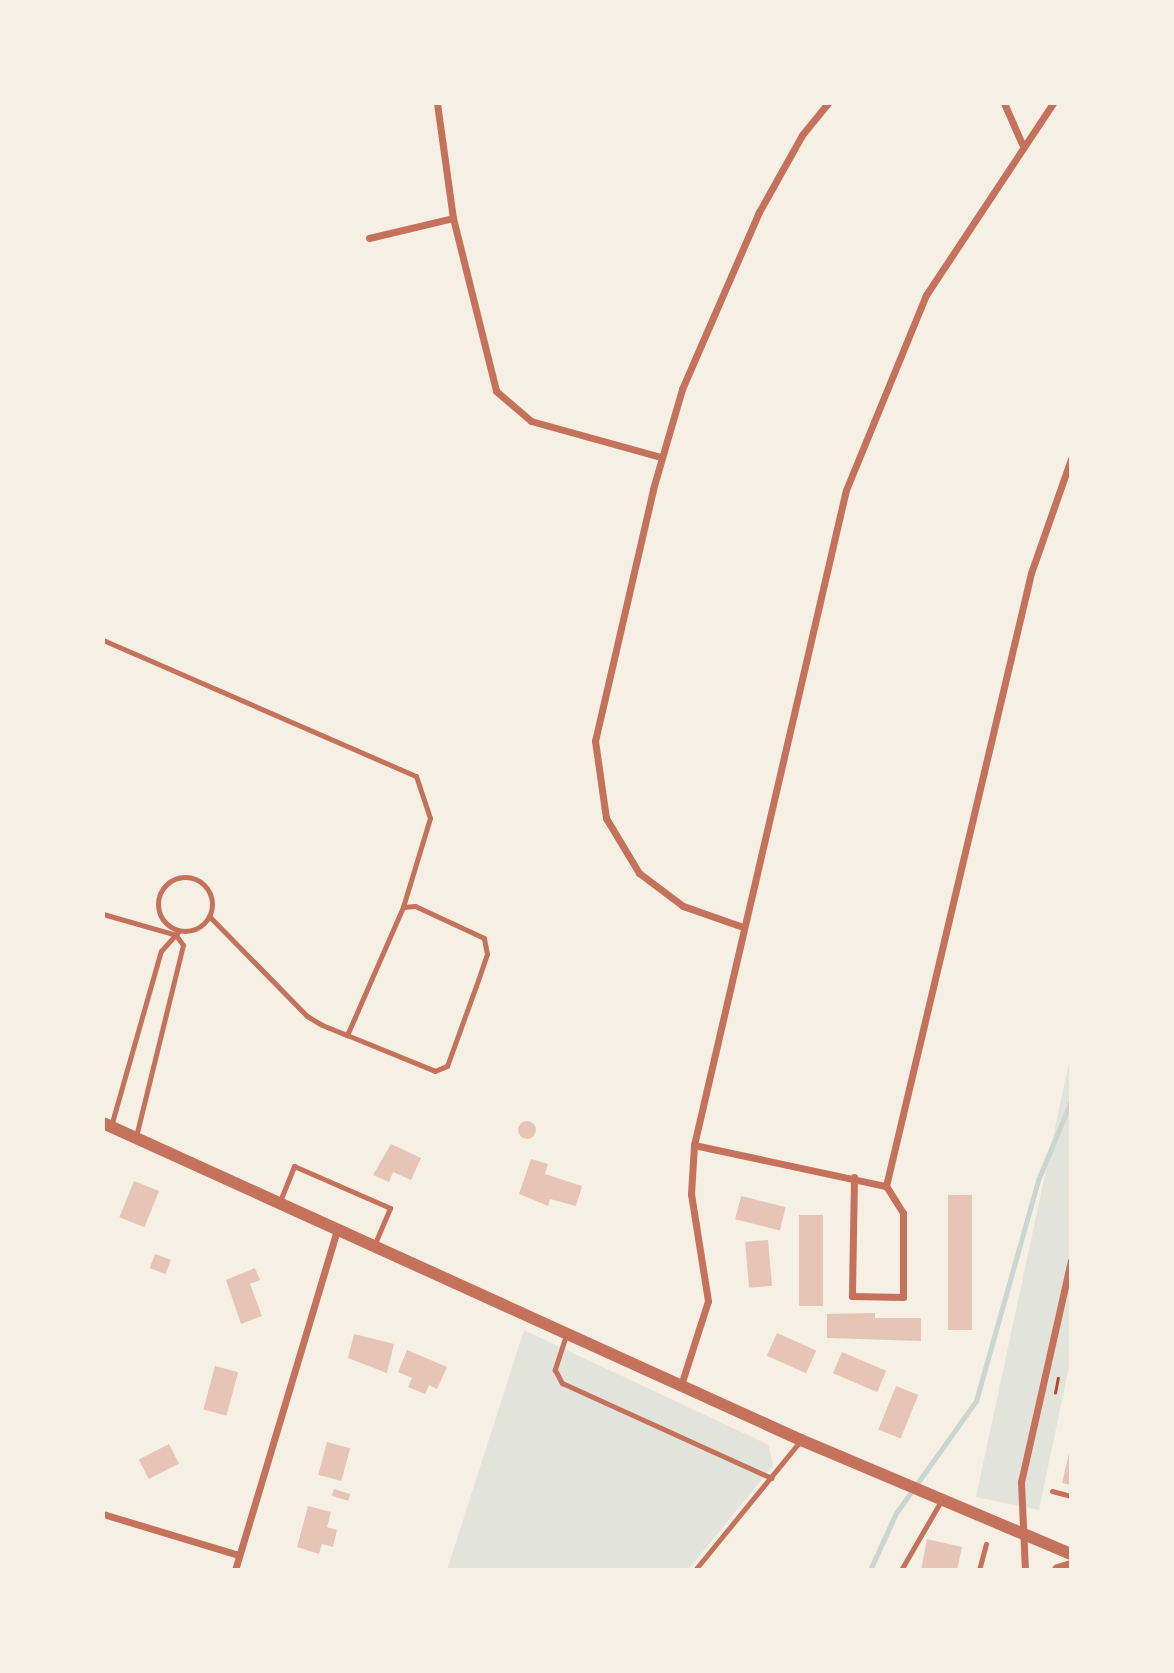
<!DOCTYPE html>
<html>
<head>
<meta charset="utf-8">
<style>
	body { margin:0 }
	#map { position:relative; width:1174px; height:1673px; overflow:hidden; background:#f6efe4; font-family:Georgia,serif }
	div>[style] { position:absolute }
	[style*='--x'] { left:calc(var(--x)*1px); top:calc(var(--y)*1px); width:calc(var(--w)*1px); rotate:calc(var(--a)*1deg) }
	.green>* { inset:0; background:#e2e4dc }
	.stream>* { height:5px; margin:-2.5px; padding:0 2.5px; transform-origin:2.5px; border-radius:2.5px; background:#c9d6d2 }
	.building>* { inset:0; background:#e6c5b7; transform-origin:0 0 }
	.round { border-radius:50% }
	.path>* { height:2.5px; margin:-1.25px; padding:0 1.25px; transform-origin:1.25px; border-radius:1.25px; background:#b5482f }
	.service>* { height:5px; margin:-2.5px; padding:0 2.5px; transform-origin:2.5px; border-radius:2.5px; background:#c5725c }
	.service>.ring { margin:-2.5px; padding:0; box-sizing:content-box; background:none; border:5px solid #c5725c; border-radius:50% }
	.minor>* { height:7px; margin:-3.5px; padding:0 3.5px; transform-origin:3.5px; border-radius:3.5px; background:#c5725c }
	.tertiary>* { height:12px; margin:-6px; padding:0 6px; transform-origin:6px; border-radius:6px; background:#c5725c }
	span { translate:-50% -50%; white-space:nowrap; text-align:center; line-height:1.15; -webkit-text-stroke:7px #f6efe4; paint-order:stroke }
	.frame { position:absolute; inset:0; border:105px solid #f6efe4; pointer-events:none }
</style>
</head>
<body>
<div id="map">
	<div class="green">
		<div style="clip-path:polygon(1071px 1053px,1071px 1357px,1039px 1510px,976px 1497px)"></div>
		<div style="clip-path:polygon(524px 1330px,769px 1445px,773px 1466px,688px 1570px,447px 1570px)"></div>
	</div>
	<div class="stream">
		<div style="--x:870;--y:1570;--w:63;--a:-65.5"></div>
		<div style="--x:896;--y:1513;--w:138;--a:-54.5"></div>
		<div style="--x:976;--y:1401;--w:230;--a:-74.3"></div>
		<div style="--x:1038;--y:1180;--w:86;--a:-67.3"></div>
	</div>
	<div class="building">
		<div class="round" style="left:518px;top:1121px;width:18px;height:18px"></div>
		<div style="clip-path:polygon(391px 1144px,421px 1158px,411px 1180px,393px 1172px,389px 1182px,373px 1175px)"></div>
		<div style="clip-path:polygon(531px 1159px,548px 1164px,545px 1174px,582px 1186px,576px 1206px,550px 1199px,548px 1206px,519px 1194px)"></div>
		<div style="left:134px;top:1181px;width:27px;height:39px;rotate:22deg"></div>
		<div style="left:948px;top:1195px;width:24px;height:135px"></div>
		<div style="left:741px;top:1196px;width:46px;height:24px;rotate:14deg"></div>
		<div style="left:799px;top:1215px;width:24px;height:91px"></div>
		<div style="left:768px;top:1240px;width:46px;height:23px;rotate:85deg"></div>
		<div style="left:155px;top:1254px;width:17px;height:15px;rotate:21deg"></div>
		<div style="clip-path:polygon(255px 1268px,260px 1280px,250px 1284px,262px 1316px,241px 1324px,226px 1280px)"></div>
		<div style="clip-path:polygon(875px 1313px,875px 1318px,921px 1318px,921px 1341px,827px 1338px,827px 1314px)"></div>
		<div style="left:777px;top:1333px;width:43px;height:25px;rotate:24deg"></div>
		<div style="clip-path:polygon(354px 1334px,394px 1344px,387px 1373px,348px 1358px)"></div>
		<div style="clip-path:polygon(407px 1350px,447px 1367px,437px 1389px,429px 1385px,425px 1394px,408px 1387px,412px 1378px,398px 1372px)"></div>
		<div style="left:842px;top:1352px;width:48px;height:23px;rotate:23deg"></div>
		<div style="left:215px;top:1366px;width:24px;height:45px;rotate:15deg"></div>
		<div style="left:896px;top:1386px;width:24px;height:47px;rotate:22deg"></div>
		<div style="left:327px;top:1442px;width:24px;height:34px;rotate:15deg"></div>
		<div style="left:169px;top:1444px;width:22px;height:34px;rotate:63deg"></div>
		<div style="clip-path:polygon(1070px 1449px,1071px 1450px,1071px 1485px,1062px 1483px)"></div>
		<div style="left:334px;top:1489px;width:17px;height:7px;rotate:17deg"></div>
		<div style="clip-path:polygon(308px 1506px,331px 1512px,327px 1527px,337px 1530px,333px 1547px,322px 1544px,319px 1554px,297px 1547px)"></div>
		<div style="clip-path:polygon(927px 1539px,962px 1547px,957px 1570px,921px 1570px)"></div>
	</div>
	<div class="path">
		<div style="--x:1055;--y:1393;--w:15;--a:-79"></div>
	</div>
	<div class="service">
		<div style="--x:103;--y:640;--w:341;--a:23.5"></div>
		<div style="--x:416;--y:776;--w:44;--a:71.6"></div>
		<div style="--x:430;--y:818;--w:93;--a:106.9"></div>
		<div class="ring" style="left:158px;top:877px;width:49px;height:49px"></div>
		<div style="--x:103;--y:914;--w:76;--a:16"></div>
		<div style="--x:176;--y:935;--w:12;--a:55"></div>
		<div style="--x:183;--y:945;--w:198;--a:103.8"></div>
		<div style="--x:209;--y:916;--w:140;--a:45.6"></div>
		<div style="--x:307;--y:1016;--w:17;--a:31"></div>
		<div style="--x:322;--y:1025;--w:27;--a:22"></div>
		<div style="--x:347;--y:1035;--w:95;--a:22.2"></div>
		<div style="--x:435;--y:1071;--w:13;--a:-23"></div>
		<div style="--x:447;--y:1066;--w:85;--a:-70.1"></div>
		<div style="--x:476;--y:986;--w:34;--a:-71"></div>
		<div style="--x:487;--y:954;--w:16;--a:-101"></div>
		<div style="--x:484;--y:938;--w:76;--a:-155.1"></div>
		<div style="--x:415;--y:906;--w:12;--a:175"></div>
		<div style="--x:403;--y:907;--w:140;--a:113.6"></div>
		<div style="--x:111;--y:1126;--w:182;--a:-74.1"></div>
		<div style="--x:161;--y:951;--w:27;--a:-48"></div>
		<div style="--x:280;--y:1201;--w:38;--a:-68"></div>
		<div style="--x:294;--y:1166;--w:105;--a:23.6"></div>
		<div style="--x:390;--y:1208;--w:38;--a:113"></div>
		<div style="--x:567;--y:1332;--w:40;--a:108"></div>
		<div style="--x:555;--y:1370;--w:15;--a:62"></div>
		<div style="--x:562;--y:1383;--w:230;--a:24.4"></div>
		<div style="--x:1052;--y:1491;--w:20;--a:15"></div>
		<div style="--x:695;--y:1570;--w:168;--a:-50.8"></div>
		<div style="--x:901;--y:1570;--w:80;--a:-59.9"></div>
		<div style="--x:979;--y:1570;--w:27;--a:-75"></div>
	</div>
	<div class="minor">
		<div style="--x:437;--y:103;--w:116;--a:82.1"></div>
		<div style="--x:453;--y:218;--w:178;--a:76"></div>
		<div style="--x:496;--y:391;--w:46;--a:40.6"></div>
		<div style="--x:531;--y:421;--w:135;--a:15.5"></div>
		<div style="--x:1004;--y:103;--w:45;--a:66.3"></div>
		<div style="--x:369;--y:238;--w:86;--a:-13.4"></div>
		<div style="--x:743;--y:927;--w:64;--a:-160.7"></div>
		<div style="--x:683;--y:906;--w:55;--a:-143.1"></div>
		<div style="--x:639;--y:873;--w:64;--a:-121"></div>
		<div style="--x:606;--y:818;--w:78;--a:-98.1"></div>
		<div style="--x:595;--y:741;--w:259;--a:-77"></div>
		<div style="--x:653;--y:489;--w:104;--a:-73.8"></div>
		<div style="--x:682;--y:389;--w:193;--a:-66.5"></div>
		<div style="--x:759;--y:212;--w:88;--a:-60.8"></div>
		<div style="--x:802;--y:135;--w:41;--a:-50.9"></div>
		<div style="--x:694;--y:1145;--w:196;--a:12.1"></div>
		<div style="--x:886;--y:1186;--w:630;--a:-76.69"></div>
		<div style="--x:1031;--y:573;--w:121;--a:-70.7"></div>
		<div style="--x:854;--y:1177;--w:119;--a:91"></div>
		<div style="--x:852;--y:1296;--w:51;--a:1.1"></div>
		<div style="--x:903;--y:1297;--w:84;--a:-90"></div>
		<div style="--x:903;--y:1213;--w:32;--a:-122"></div>
		<div style="--x:681;--y:1385;--w:88;--a:-72.2"></div>
		<div style="--x:708;--y:1301;--w:108;--a:-99"></div>
		<div style="--x:691;--y:1194;--w:49;--a:-86.5"></div>
		<div style="--x:694;--y:1145;--w:672;--a:-76.94"></div>
		<div style="--x:846;--y:490;--w:211;--a:-67.7"></div>
		<div style="--x:926;--y:295;--w:230;--a:-56.5"></div>
		<div style="--x:103;--y:1514;--w:142;--a:16.8"></div>
		<div style="--x:235;--y:1570;--w:358;--a:-73.3"></div>
		<div style="--x:1025;--y:1570;--w:88;--a:-92.6"></div>
		<div style="--x:1021;--y:1482;--w:227;--a:-77.3"></div>
	</div>
	<div class="tertiary">
		<div style="--x:103;--y:1123;--w:767;--a:24.43"></div>
		<div style="--x:801;--y:1440;--w:293;--a:22.9"></div>
		<div style="--x:1058;--y:1570;--w:14;--a:-17"></div>
	</div>
	<div class="frame"></div>
</div>
</body>
</html>
